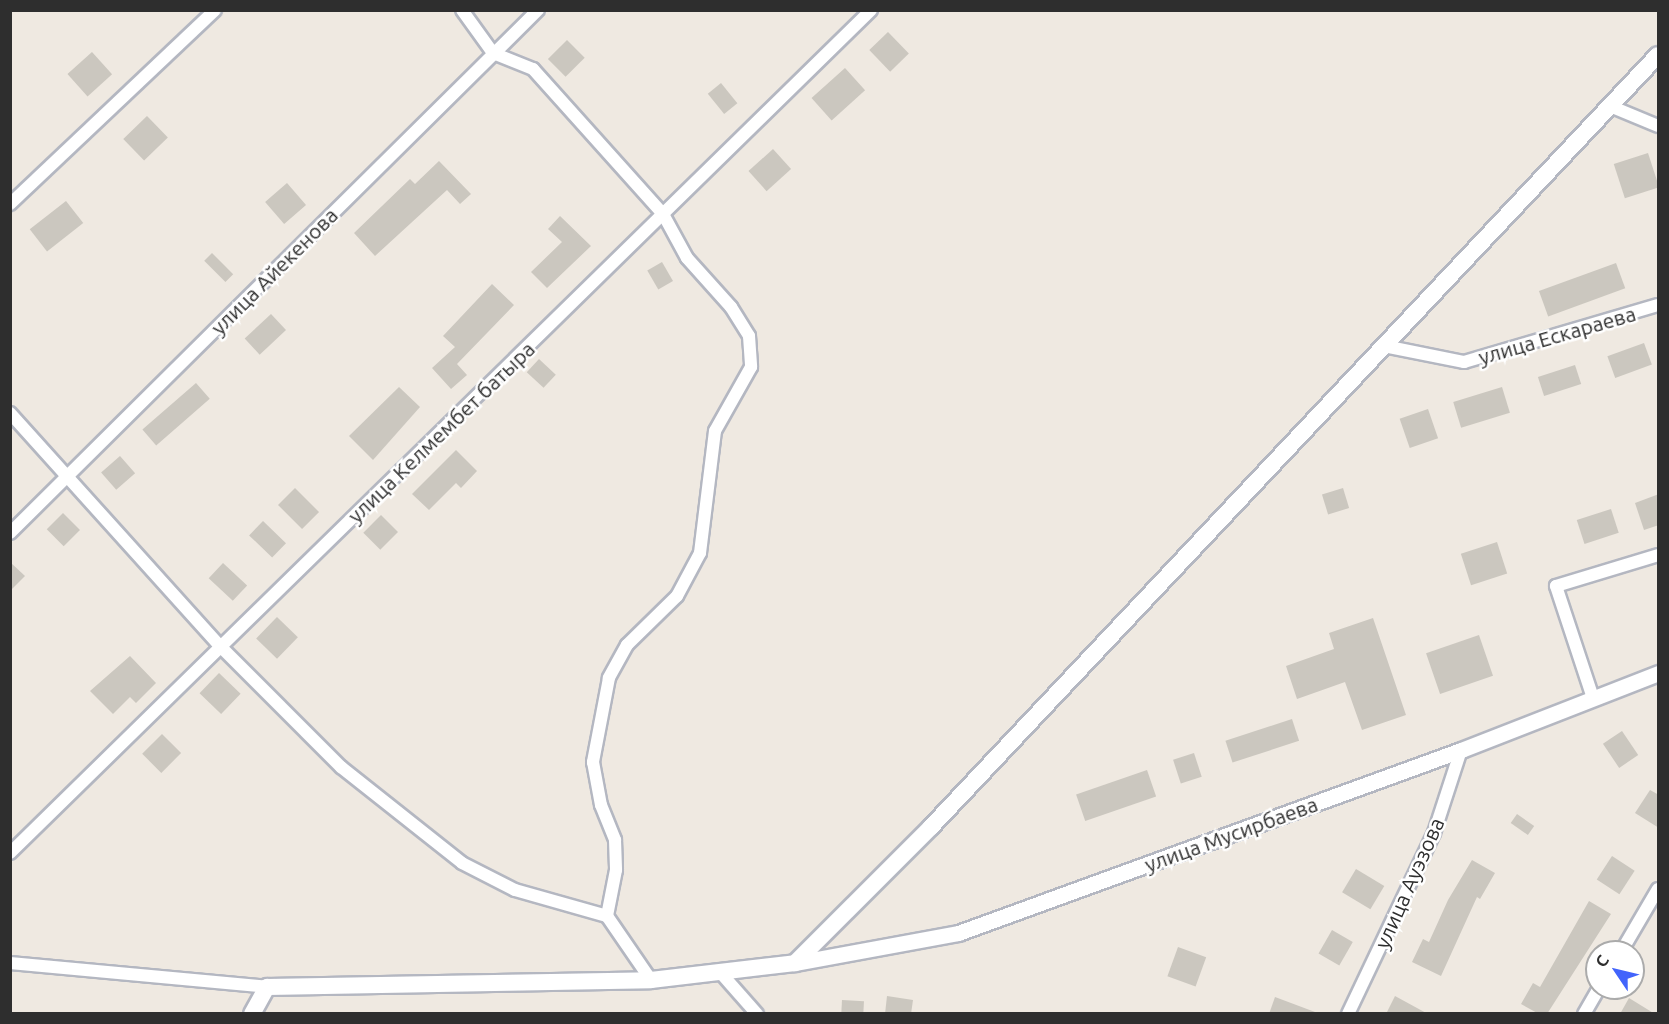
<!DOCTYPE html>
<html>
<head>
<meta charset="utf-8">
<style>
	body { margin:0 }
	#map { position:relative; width:1669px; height:1024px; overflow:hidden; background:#efe9e1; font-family:Ubuntu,sans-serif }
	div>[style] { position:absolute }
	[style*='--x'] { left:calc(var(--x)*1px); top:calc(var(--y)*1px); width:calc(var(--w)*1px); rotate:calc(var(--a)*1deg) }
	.building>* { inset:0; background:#cbc7bf; transform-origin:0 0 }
	.roads { filter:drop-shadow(2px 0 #b4b7c1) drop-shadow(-2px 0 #b4b7c1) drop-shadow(0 2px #b4b7c1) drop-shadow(0 -2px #b4b7c1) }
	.minor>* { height:12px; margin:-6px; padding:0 6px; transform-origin:6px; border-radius:6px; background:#fff }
	.tertiary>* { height:15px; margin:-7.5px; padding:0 7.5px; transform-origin:7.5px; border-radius:7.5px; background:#fff }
	.secondary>* { height:16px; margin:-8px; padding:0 8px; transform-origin:8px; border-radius:8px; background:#fff }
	span { translate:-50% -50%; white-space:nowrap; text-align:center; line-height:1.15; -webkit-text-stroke:5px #fff; paint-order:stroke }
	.street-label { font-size:21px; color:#2e2e2e }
	.frame { position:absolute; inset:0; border:12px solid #2e2e2e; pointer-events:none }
	.north { position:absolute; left:1585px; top:940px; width:60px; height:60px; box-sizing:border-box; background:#fff; border:2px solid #ababab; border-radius:50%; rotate:305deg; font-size:16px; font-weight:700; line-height:24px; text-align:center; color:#2e2e2e }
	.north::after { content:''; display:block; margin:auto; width:21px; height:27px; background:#4264fb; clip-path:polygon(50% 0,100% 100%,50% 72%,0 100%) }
</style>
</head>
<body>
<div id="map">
	<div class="building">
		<div style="left:888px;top:32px;width:30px;height:26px;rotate:46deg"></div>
		<div style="left:567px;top:40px;width:25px;height:27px;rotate:45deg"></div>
		<div style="left:92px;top:52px;width:30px;height:33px;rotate:48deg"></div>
		<div style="left:845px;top:68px;width:30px;height:45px;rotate:48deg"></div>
		<div style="left:721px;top:83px;width:26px;height:17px;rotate:51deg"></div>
		<div style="left:147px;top:116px;width:30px;height:33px;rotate:46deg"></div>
		<div style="left:773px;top:149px;width:27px;height:33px;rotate:48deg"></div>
		<div style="left:1648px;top:153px;width:36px;height:36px;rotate:72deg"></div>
		<div style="clip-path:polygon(439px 161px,471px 194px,460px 204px,447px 190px,375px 256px,354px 233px,410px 179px,415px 184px)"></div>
		<div style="left:287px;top:183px;width:29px;height:29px;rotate:49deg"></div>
		<div style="left:66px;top:201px;width:28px;height:46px;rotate:52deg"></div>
		<div style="clip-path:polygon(560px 216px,591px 246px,547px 288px,531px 272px,562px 242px,548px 229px)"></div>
		<div style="left:212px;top:253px;width:30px;height:11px;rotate:45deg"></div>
		<div style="left:662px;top:262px;width:22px;height:17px;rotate:60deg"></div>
		<div style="left:1616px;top:263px;width:27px;height:82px;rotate:70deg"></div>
		<div style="clip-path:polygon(492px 284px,514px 305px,457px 364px,467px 375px,451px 389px,432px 368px,455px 347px,443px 336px)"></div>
		<div style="left:271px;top:314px;width:22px;height:36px;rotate:47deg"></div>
		<div style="left:1644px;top:343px;width:23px;height:39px;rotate:70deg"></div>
		<div style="left:539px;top:359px;width:23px;height:18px;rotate:43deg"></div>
		<div style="left:1575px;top:365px;width:20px;height:39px;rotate:72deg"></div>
		<div style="left:196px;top:383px;width:21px;height:71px;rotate:49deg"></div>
		<div style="clip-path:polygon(399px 387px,420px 407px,373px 460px,349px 436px)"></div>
		<div style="left:1502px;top:387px;width:27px;height:51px;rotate:73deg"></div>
		<div style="left:1428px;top:409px;width:31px;height:30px;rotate:71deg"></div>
		<div style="clip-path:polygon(456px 450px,477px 471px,461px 488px,456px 483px,429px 510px,412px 494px)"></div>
		<div style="left:120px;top:456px;width:23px;height:25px;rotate:49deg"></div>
		<div style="left:295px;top:488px;width:34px;height:24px;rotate:45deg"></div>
		<div style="left:1343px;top:488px;width:21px;height:22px;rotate:73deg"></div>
		<div style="clip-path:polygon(1659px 494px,1659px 525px,1644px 530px,1635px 503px)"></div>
		<div style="left:1611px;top:509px;width:25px;height:36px;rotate:72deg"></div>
		<div style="left:63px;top:513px;width:24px;height:23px;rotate:45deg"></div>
		<div style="left:381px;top:515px;width:24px;height:25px;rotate:45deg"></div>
		<div style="left:263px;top:521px;width:32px;height:20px;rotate:44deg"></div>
		<div style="left:1497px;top:542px;width:33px;height:38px;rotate:72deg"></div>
		<div style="clip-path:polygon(10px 562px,25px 576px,10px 591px)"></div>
		<div style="left:223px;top:563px;width:33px;height:21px;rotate:43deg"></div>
		<div style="left:277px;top:617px;width:29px;height:30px;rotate:44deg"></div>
		<div style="clip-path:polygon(1373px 618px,1406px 715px,1362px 730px,1345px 682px,1297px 699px,1286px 666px,1334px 649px,1329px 633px)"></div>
		<div style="left:1479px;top:635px;width:43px;height:56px;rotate:71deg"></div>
		<div style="clip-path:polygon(130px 656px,156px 683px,136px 703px,130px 697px,113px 714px,90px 691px)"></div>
		<div style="left:219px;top:673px;width:30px;height:28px;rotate:44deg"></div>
		<div style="left:1292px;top:719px;width:23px;height:70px;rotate:72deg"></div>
		<div style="left:1622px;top:731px;width:29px;height:23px;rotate:56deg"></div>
		<div style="left:162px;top:734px;width:27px;height:28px;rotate:45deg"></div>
		<div style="left:1194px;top:753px;width:25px;height:22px;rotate:72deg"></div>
		<div style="left:1147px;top:770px;width:28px;height:75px;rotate:71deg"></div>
		<div style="clip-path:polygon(1650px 790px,1659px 795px,1659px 828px,1635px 813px)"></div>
		<div style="left:1517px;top:814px;width:21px;height:11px;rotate:35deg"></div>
		<div style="left:1612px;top:856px;width:27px;height:28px;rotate:33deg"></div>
		<div style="clip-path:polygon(1472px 860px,1495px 873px,1480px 899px,1477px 897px,1441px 976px,1412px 962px,1423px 939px,1429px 942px,1448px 900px)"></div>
		<div style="left:1356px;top:869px;width:33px;height:27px;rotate:31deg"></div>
		<div style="clip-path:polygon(1589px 901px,1611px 914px,1547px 1014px,1539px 1014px,1521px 1004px,1533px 983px,1540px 987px)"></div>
		<div style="left:1332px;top:930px;width:24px;height:27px;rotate:30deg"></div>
		<div style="left:1178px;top:947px;width:30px;height:31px;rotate:20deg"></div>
		<div style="clip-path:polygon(887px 996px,913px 1000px,911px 1014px,885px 1014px)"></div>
		<div style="clip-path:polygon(1395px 996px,1428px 1014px,1386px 1014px)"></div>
		<div style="clip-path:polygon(1275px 997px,1315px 1012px,1314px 1014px,1269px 1014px)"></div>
		<div style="clip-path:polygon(1629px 998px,1655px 1014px,1620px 1014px)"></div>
		<div style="left:842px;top:1000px;width:22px;height:14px;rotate:3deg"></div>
	</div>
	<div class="roads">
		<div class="minor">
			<div style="--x:462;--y:10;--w:53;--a:54.2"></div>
			<div style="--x:493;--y:53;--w:43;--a:21.8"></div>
			<div style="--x:533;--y:69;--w:195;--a:48.1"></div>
			<div style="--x:663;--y:214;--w:50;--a:61.4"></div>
			<div style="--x:687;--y:258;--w:66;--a:48.1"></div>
			<div style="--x:731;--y:307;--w:34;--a:58"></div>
			<div style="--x:749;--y:336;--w:31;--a:86"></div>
			<div style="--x:751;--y:367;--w:73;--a:119.4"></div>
			<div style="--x:715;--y:431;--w:123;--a:97"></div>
			<div style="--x:700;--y:553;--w:49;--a:118.1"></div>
			<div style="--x:677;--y:596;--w:70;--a:135.6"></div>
			<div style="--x:627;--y:645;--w:38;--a:119"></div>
			<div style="--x:609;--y:678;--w:86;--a:100.8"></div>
			<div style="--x:593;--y:762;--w:44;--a:79.5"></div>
			<div style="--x:601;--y:805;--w:38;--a:68"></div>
			<div style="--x:615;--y:840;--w:30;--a:88"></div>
			<div style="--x:616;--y:870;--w:47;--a:101.1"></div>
			<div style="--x:1610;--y:106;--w:52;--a:22.6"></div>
			<div style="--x:10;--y:204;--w:282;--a:-43.4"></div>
			<div style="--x:1384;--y:346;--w:82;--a:11.3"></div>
			<div style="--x:1464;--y:362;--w:202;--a:-16.4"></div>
			<div style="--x:10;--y:413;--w:315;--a:48"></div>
			<div style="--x:221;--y:647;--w:170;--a:45"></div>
			<div style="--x:341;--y:767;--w:154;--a:38.4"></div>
			<div style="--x:462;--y:863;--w:59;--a:27"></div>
			<div style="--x:515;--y:890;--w:96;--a:15.8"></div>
			<div style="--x:607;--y:916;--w:78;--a:55.5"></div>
			<div style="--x:10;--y:533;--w:743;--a:-44.73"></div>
			<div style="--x:1593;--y:698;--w:118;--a:-108.3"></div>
			<div style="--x:1556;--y:586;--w:107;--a:-16.9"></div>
			<div style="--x:10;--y:853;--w:1205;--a:-44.39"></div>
			<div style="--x:1621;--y:952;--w:73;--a:-59.6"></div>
			<div style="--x:10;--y:963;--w:258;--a:5.3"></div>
			<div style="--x:720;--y:972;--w:56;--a:48.6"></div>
			<div style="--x:1348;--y:1014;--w:200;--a:-64.6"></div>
			<div style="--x:1434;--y:833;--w:87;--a:-72"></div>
			<div style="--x:1584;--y:1014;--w:30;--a:-60"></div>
		</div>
		<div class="tertiary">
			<div style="--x:795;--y:963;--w:166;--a:-10.4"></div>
			<div style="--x:958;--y:933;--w:535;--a:-19.99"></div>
			<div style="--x:1461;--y:750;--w:212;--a:-21.3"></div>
		</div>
		<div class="secondary">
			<div style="--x:252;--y:1014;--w:31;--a:-61"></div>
			<div style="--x:267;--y:987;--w:384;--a:-1"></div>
			<div style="--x:651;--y:980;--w:145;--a:-6.7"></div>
			<div style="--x:795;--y:963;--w:192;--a:-45"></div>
			<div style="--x:931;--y:827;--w:1060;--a:-46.72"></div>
		</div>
	</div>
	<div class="street-label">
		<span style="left:274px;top:271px;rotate:-45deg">улица Айекенова</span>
		<span style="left:1557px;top:335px;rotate:-16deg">улица Ескараева</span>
		<span style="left:441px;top:432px;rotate:-44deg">улица Келмембет батыра</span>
		<span style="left:1231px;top:834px;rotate:-20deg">улица Мусирбаева</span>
		<span style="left:1409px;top:883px;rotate:-66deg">улица Ауэзова</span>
	</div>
	<div class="frame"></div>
	<div class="north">С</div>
</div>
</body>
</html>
